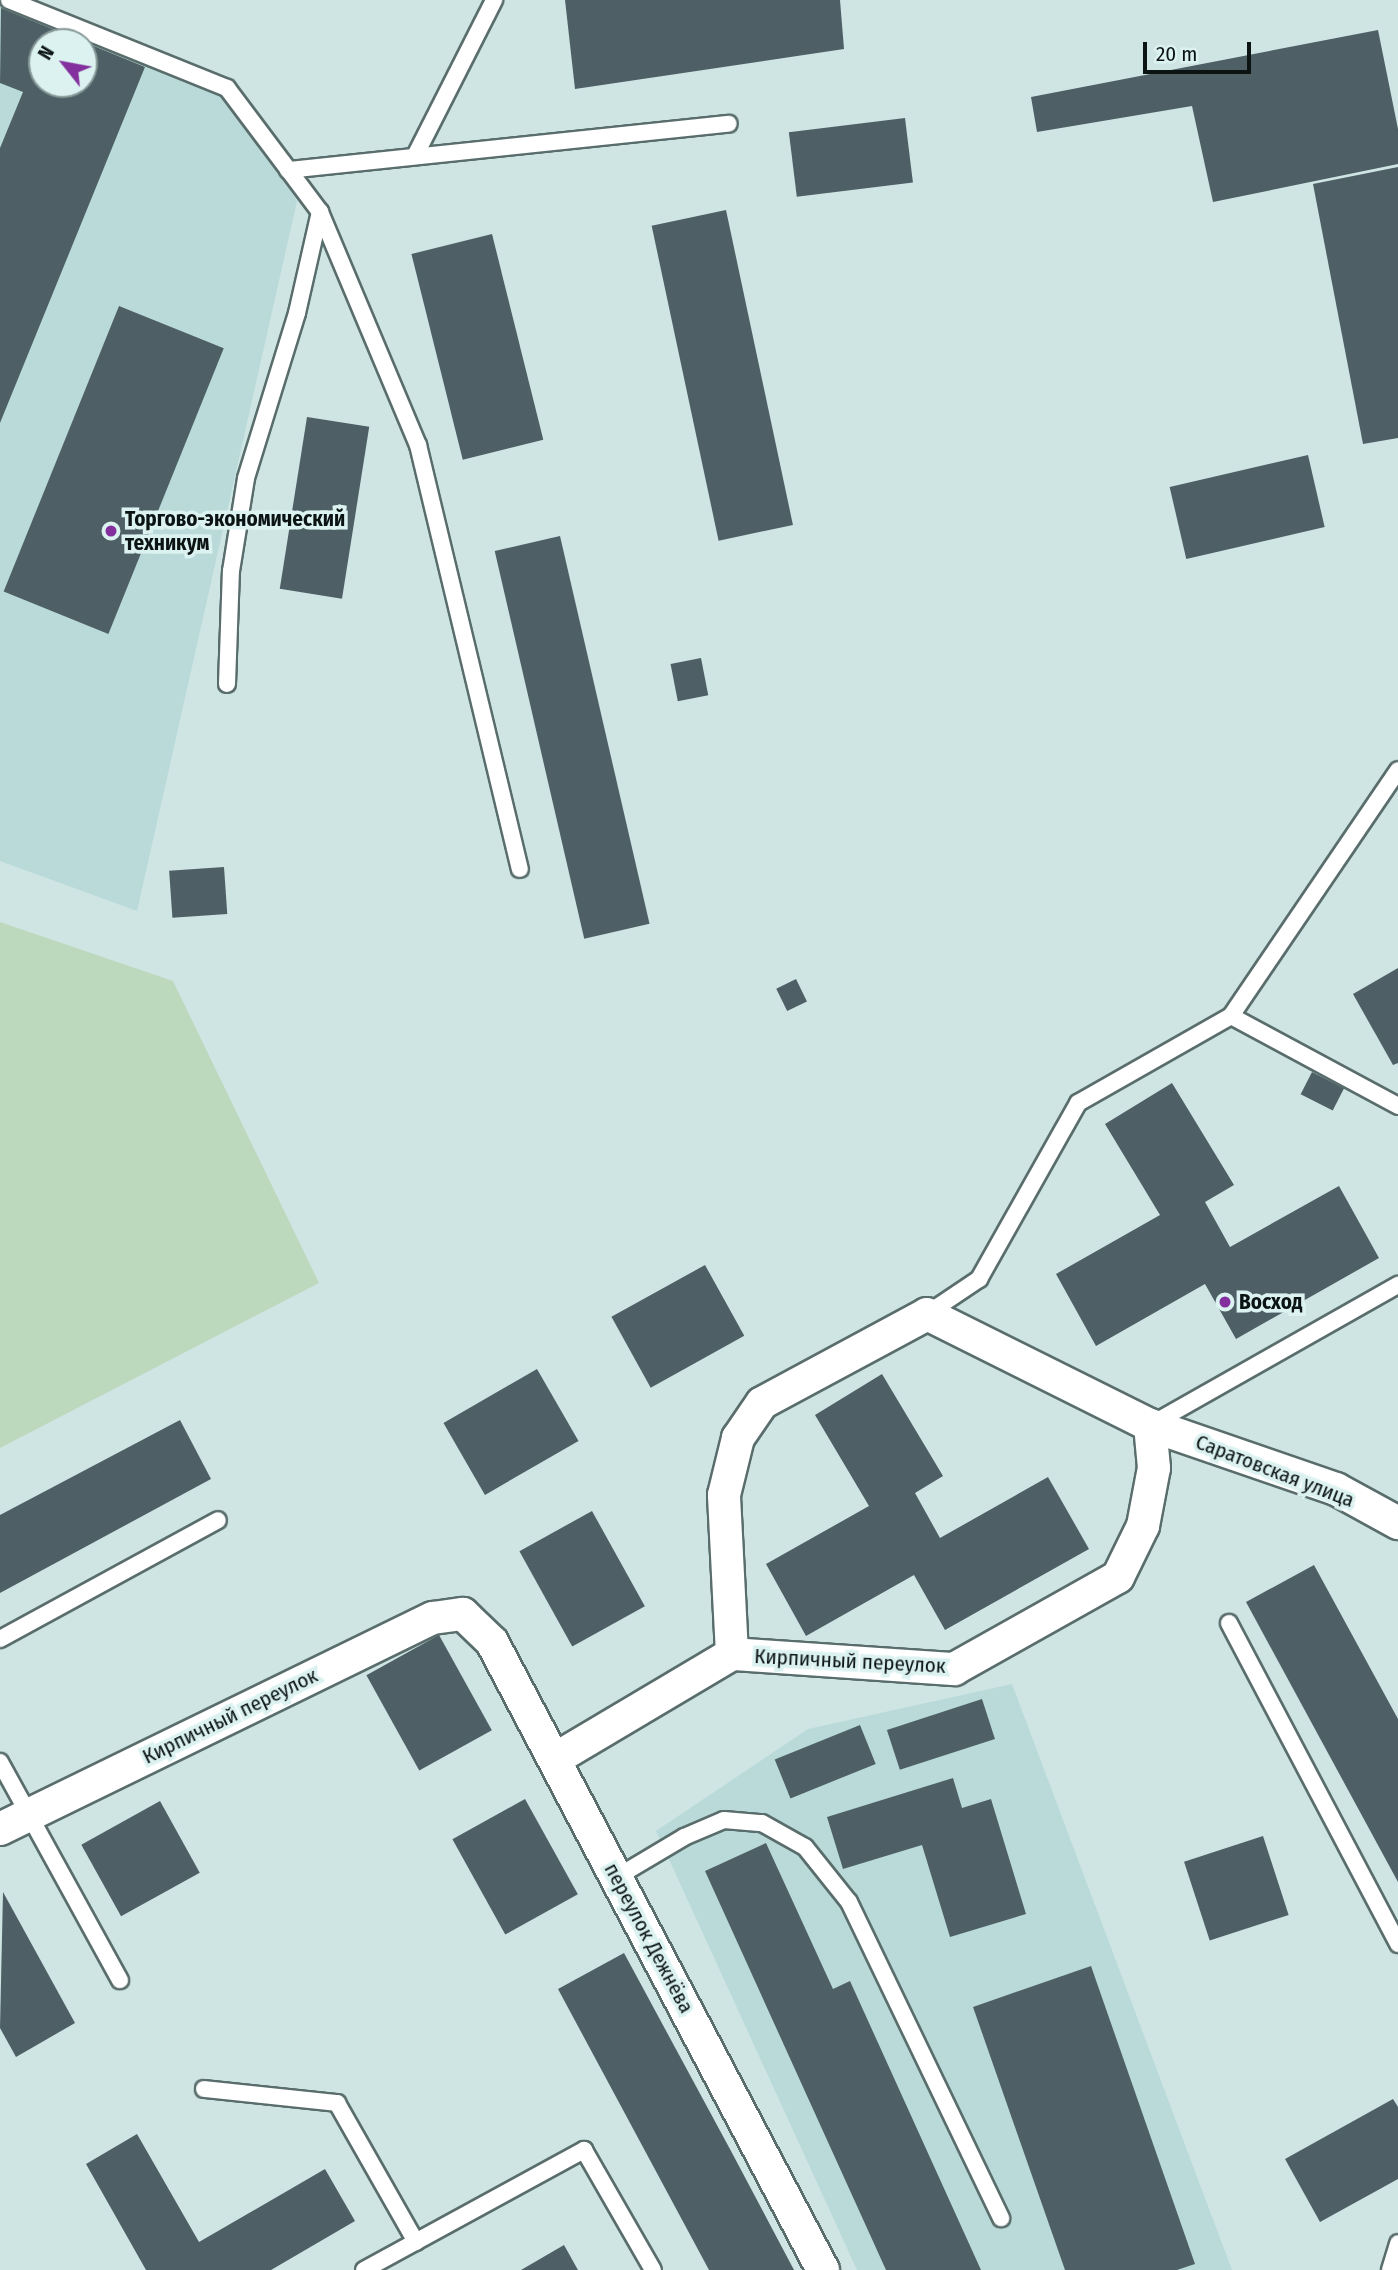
<!DOCTYPE html>
<html>
<head>
<meta charset="utf-8">
<style>
	body { margin:0 }
	#map { position:relative; width:1398px; height:2270px; overflow:hidden; background:#cee5e4; font-family:"Fira Sans Condensed",sans-serif }
	div>[style] { position:absolute }
	[style*='--x'] { left:calc(var(--x)*1px); top:calc(var(--y)*1px); width:calc(var(--w)*1px); rotate:calc(var(--a)*1deg) }
	.built>* { inset:0; background:#badad9 }
	.green>* { inset:0; background:#bcd9bd }
	.building>* { inset:0; background:#4e6066; transform-origin:0 0 }
	.roads { filter:drop-shadow(2px 0 #596d6c) drop-shadow(-2px 0 #596d6c) drop-shadow(0 2px #596d6c) drop-shadow(0 -2px #596d6c) }
	.lane>* { height:16px; margin:-8px; padding:0 8px; transform-origin:8px; border-radius:8px; background:#fff }
	.street>* { height:32px; margin:-16px; padding:0 16px; transform-origin:16px; border-radius:16px; background:#fff }
	.dots>* { width:19px; height:19px; translate:-50% -50%; box-sizing:border-box; border:4px solid #dbf2f1; border-radius:50% }
	span { translate:-50% -50%; white-space:nowrap; text-align:center; line-height:1.15; -webkit-text-stroke:7px #dbf2f1; paint-order:stroke }
	.poi-label { font-size:21px; color:#0b1313; font-weight:700 }
	.left { translate:0 -50%; text-align:left }
	.street-label { font-size:21px; color:#0b1313 }
	.north { position:absolute; left:28px; top:28px; width:70px; height:70px; box-sizing:border-box; background:#dbf2f1; border:2px solid #889998; border-radius:50%; rotate:301deg; font-size:19px; font-weight:700; line-height:28px; text-align:center; color:#0b1313 }
	.north::after { content:''; display:block; margin:auto; width:24px; height:32px; background:#83309e; clip-path:polygon(50% 0,100% 100%,50% 72%,0 100%) }
	.scale { position:absolute; left:1143px; top:42px; width:108px; height:32px; box-sizing:border-box; border:4px solid #0b1313; border-top:0; padding-left:9px; font-size:21px; line-height:24px; white-space:nowrap; color:#0b1313; -webkit-text-stroke:5px #dbf2f1; paint-order:stroke }
</style>
</head>
<body>
<div id="map">
	<div class="built">
		<div style="clip-path:polygon(evenodd,0 0,23px 0,227px 88px,297px 201px,137px 911px,0 861px,0 0,42px 42px,84px 42px,84px 84px,42px 84px,42px 42px)"></div>
		<div style="clip-path:polygon(1012px 1684px,1232px 2270px,857px 2270px,656px 1831px,808px 1729px)"></div>
	</div>
	<div class="green">
		<div style="clip-path:polygon(0 922px,173px 981px,319px 1283px,0 1448px)"></div>
	</div>
	<div class="building">
		<div style="clip-path:polygon(565px 0,840px 0,844px 49px,575px 89px)"></div>
		<div style="clip-path:polygon(evenodd,1px 8px,145px 67px,0 423px,0 148px,23px 92px,0 83px,1px 8px,42px 42px,84px 42px,84px 84px,42px 84px,42px 42px)"></div>
		<div style="clip-path:polygon(1378px 30px,1398px 129px,1398px 164px,1213px 202px,1192px 106px,1037px 132px,1031px 97px)"></div>
		<div style="left:905px;top:118px;width:65px;height:117px;rotate:83deg"></div>
		<div style="clip-path:polygon(1398px 167px,1398px 438px,1363px 444px,1313px 184px)"></div>
		<div style="left:726px;top:210px;width:322px;height:76px;rotate:78deg"></div>
		<div style="left:492px;top:234px;width:212px;height:83px;rotate:76deg"></div>
		<div style="left:119px;top:306px;width:113px;height:308px;rotate:22deg"></div>
		<div style="left:307px;top:417px;width:63px;height:174px;rotate:9deg"></div>
		<div style="left:1308px;top:455px;width:74px;height:142px;rotate:77deg"></div>
		<div style="left:560px;top:536px;width:398px;height:67px;rotate:77deg"></div>
		<div style="left:701px;top:658px;width:38px;height:31px;rotate:79deg"></div>
		<div style="left:224px;top:867px;width:47px;height:55px;rotate:86deg"></div>
		<div style="clip-path:polygon(1398px 968px,1398px 1063px,1393px 1065px,1353px 994px)"></div>
		<div style="left:796px;top:979px;width:25px;height:22px;rotate:64deg"></div>
		<div style="left:1312px;top:1072px;width:36px;height:25px;rotate:27deg"></div>
		<div style="clip-path:polygon(1172px 1083px,1234px 1185px,1205px 1202px,1230px 1247px,1339px 1186px,1379px 1258px,1236px 1339px,1205px 1284px,1096px 1346px,1056px 1274px,1160px 1215px,1105px 1124px)"></div>
		<div style="left:705px;top:1265px;width:81px;height:107px;rotate:61deg"></div>
		<div style="left:537px;top:1369px;width:83px;height:108px;rotate:60deg"></div>
		<div style="clip-path:polygon(882px 1374px,943px 1476px,915px 1493px,940px 1538px,1048px 1477px,1089px 1549px,945px 1630px,914px 1575px,806px 1636px,766px 1564px,869px 1506px,815px 1415px)"></div>
		<div style="clip-path:polygon(180px 1420px,211px 1479px,0 1593px,0 1515px)"></div>
		<div style="left:592px;top:1511px;width:109px;height:83px;rotate:61deg"></div>
		<div style="clip-path:polygon(1314px 1565px,1398px 1719px,1398px 1882px,1246px 1602px)"></div>
		<div style="left:439px;top:1635px;width:109px;height:83px;rotate:61deg"></div>
		<div style="left:982px;top:1699px;width:42px;height:100px;rotate:72deg"></div>
		<div style="left:860px;top:1725px;width:42px;height:92px;rotate:68deg"></div>
		<div style="clip-path:polygon(953px 1778px,962px 1808px,991px 1799px,1026px 1914px,950px 1937px,922px 1845px,843px 1869px,827px 1817px)"></div>
		<div style="left:525px;top:1799px;width:109px;height:83px;rotate:61deg"></div>
		<div style="left:160px;top:1801px;width:82px;height:90px;rotate:61deg"></div>
		<div style="left:1263px;top:1836px;width:83px;height:83px;rotate:72deg"></div>
		<div style="clip-path:polygon(766px 1843px,833px 1989px,850px 1981px,981px 2270px,886px 2270px,705px 1871px)"></div>
		<div style="clip-path:polygon(3px 1892px,75px 2023px,16px 2057px,0 2028px)"></div>
		<div style="clip-path:polygon(624px 1953px,731px 2151px,794px 2270px,709px 2270px,558px 1989px)"></div>
		<div style="clip-path:polygon(1091px 1966px,1195px 2264px,1177px 2270px,1065px 2270px,973px 2007px)"></div>
		<div style="clip-path:polygon(1393px 2099px,1398px 2107px,1398px 2179px,1320px 2222px,1285px 2159px)"></div>
		<div style="clip-path:polygon(137px 2134px,199px 2242px,325px 2169px,355px 2221px,271px 2270px,146px 2270px,86px 2164px)"></div>
		<div style="clip-path:polygon(564px 2245px,578px 2270px,521px 2270px)"></div>
	</div>
	<div class="roads">
		<div class="lane">
			<div style="--x:9;--y:0;--w:235;--a:22"></div>
			<div style="--x:227;--y:88;--w:155;--a:53.1"></div>
			<div style="--x:320;--y:212;--w:253;--a:67.2"></div>
			<div style="--x:418;--y:445;--w:436;--a:76.5"></div>
			<div style="--x:415;--y:156;--w:175;--a:-63.1"></div>
			<div style="--x:288;--y:170;--w:443;--a:-6"></div>
			<div style="--x:227;--y:684;--w:113;--a:-88"></div>
			<div style="--x:231;--y:571;--w:94;--a:-80.8"></div>
			<div style="--x:246;--y:478;--w:173;--a:-72.8"></div>
			<div style="--x:297;--y:313;--w:104;--a:-77.2"></div>
			<div style="--x:1231;--y:1016;--w:297;--a:-55.8"></div>
			<div style="--x:927;--y:1314;--w:63;--a:-33.9"></div>
			<div style="--x:979;--y:1279;--w:202;--a:-60.6"></div>
			<div style="--x:1078;--y:1103;--w:176;--a:-29.6"></div>
			<div style="--x:1231;--y:1016;--w:190;--a:28.3"></div>
			<div style="--x:1152;--y:1424;--w:283;--a:-29.5"></div>
			<div style="--x:1229;--y:1623;--w:363;--a:62.2"></div>
			<div style="--x:0;--y:1639;--w:248;--a:-28.6"></div>
			<div style="--x:0;--y:1762;--w:249;--a:61.2"></div>
			<div style="--x:617;--y:1877;--w:78;--a:-30.8"></div>
			<div style="--x:684;--y:1837;--w:43;--a:-23"></div>
			<div style="--x:724;--y:1820;--w:38;--a:5"></div>
			<div style="--x:762;--y:1823;--w:49;--a:29.2"></div>
			<div style="--x:805;--y:1847;--w:70;--a:51.3"></div>
			<div style="--x:849;--y:1902;--w:351;--a:64.3"></div>
			<div style="--x:204;--y:2089;--w:134;--a:6"></div>
			<div style="--x:337;--y:2103;--w:160;--a:60.4"></div>
			<div style="--x:364;--y:2270;--w:251;--a:-28.6"></div>
			<div style="--x:584;--y:2150;--w:138;--a:60.1"></div>
			<div style="--x:1390;--y:2270;--w:28;--a:-73"></div>
		</div>
		<div class="street">
			<div style="--x:732;--y:1654;--w:159;--a:-92.9"></div>
			<div style="--x:724;--y:1495;--w:59;--a:-76.2"></div>
			<div style="--x:738;--y:1438;--w:42;--a:-55.6"></div>
			<div style="--x:762;--y:1403;--w:187;--a:-28.3"></div>
			<div style="--x:927;--y:1314;--w:249;--a:26.5"></div>
			<div style="--x:1150;--y:1425;--w:197;--a:19"></div>
			<div style="--x:1336;--y:1489;--w:71;--a:28.7"></div>
			<div style="--x:555;--y:1759;--w:206;--a:-30.7"></div>
			<div style="--x:732;--y:1654;--w:223;--a:3.9"></div>
			<div style="--x:954;--y:1669;--w:188;--a:-29.3"></div>
			<div style="--x:1118;--y:1577;--w:57;--a:-63.9"></div>
			<div style="--x:1143;--y:1526;--w:59;--a:-79.3"></div>
			<div style="--x:1154;--y:1468;--w:43;--a:-95.3"></div>
			<div style="--x:0;--y:1829;--w:482;--a:-26"></div>
			<div style="--x:433;--y:1618;--w:30;--a:-8"></div>
			<div style="--x:463;--y:1614;--w:40;--a:44"></div>
			<div style="--x:492;--y:1642;--w:710;--a:62.21"></div>
		</div>
	</div>
	<div class="dots">
		<div style="left:111px;top:531px;background:#83309e"></div>
		<div style="left:1225px;top:1302px;background:#83309e"></div>
	</div>
	<div class="poi-label">
		<span class="left" style="left:125px;top:531px">Торгово-экономический<br>техникум</span>
		<span class="left" style="left:1239px;top:1302px">Восход</span>
	</div>
	<div class="street-label">
		<span style="left:1275px;top:1471px;rotate:21deg">Саратовская улица</span>
		<span style="left:850px;top:1661px;rotate:3deg">Кирпичный переулок</span>
		<span style="left:230px;top:1716px;rotate:-26deg">Кирпичный переулок</span>
		<span style="left:649px;top:1938px;rotate:62deg">переулок Дежнёва</span>
	</div>
	<div class="north">N</div>
	<div class="scale">20 m</div>
</div>
</body>
</html>
